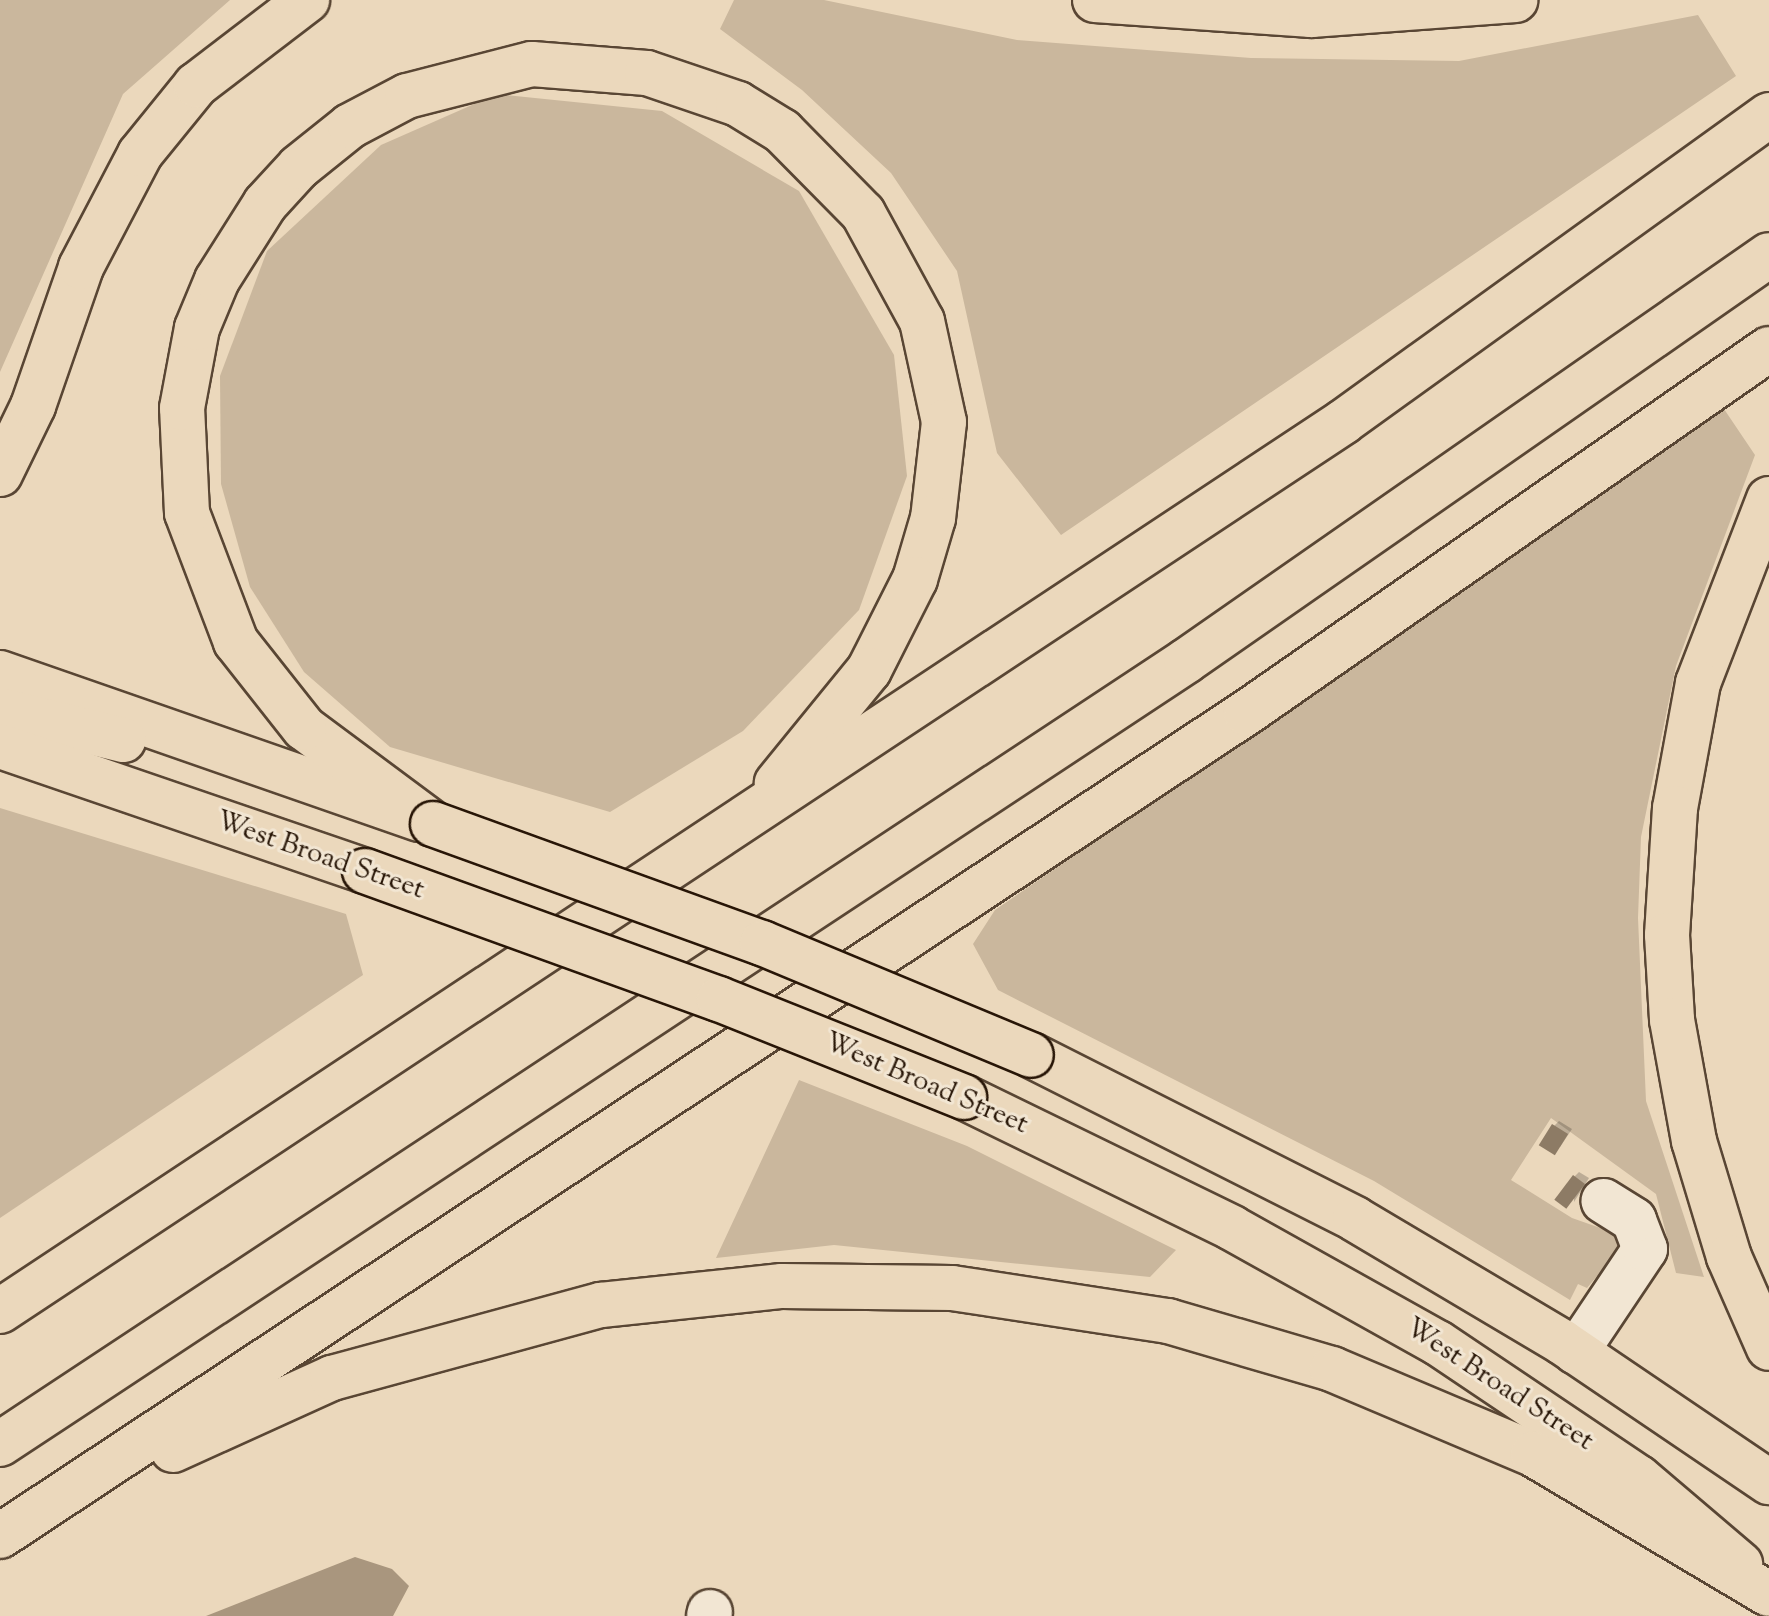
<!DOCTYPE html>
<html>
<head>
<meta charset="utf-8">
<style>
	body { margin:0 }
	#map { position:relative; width:1769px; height:1616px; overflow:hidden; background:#ebd8bc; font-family:"Sorts Mill Goudy",serif }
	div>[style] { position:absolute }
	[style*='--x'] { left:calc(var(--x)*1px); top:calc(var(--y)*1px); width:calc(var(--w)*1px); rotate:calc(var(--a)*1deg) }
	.green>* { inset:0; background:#cab79d }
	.water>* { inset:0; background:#a9967e }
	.shadow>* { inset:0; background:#0003 }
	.building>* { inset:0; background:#8d7b65; transform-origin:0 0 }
	.roads { filter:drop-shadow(2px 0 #594634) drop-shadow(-2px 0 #594634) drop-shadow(0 2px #594634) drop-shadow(0 -2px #594634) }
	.minor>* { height:44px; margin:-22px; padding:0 22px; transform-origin:22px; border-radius:22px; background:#f2e6d3 }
	.major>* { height:44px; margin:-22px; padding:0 22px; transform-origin:22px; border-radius:22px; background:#ebd8bc }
	.highway>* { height:44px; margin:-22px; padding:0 22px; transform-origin:22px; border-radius:22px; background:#ebd8bc }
	.bridges { filter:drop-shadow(2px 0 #281607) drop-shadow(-2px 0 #281607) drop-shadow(0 2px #281607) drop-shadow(0 -2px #281607) }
	.major-bridge>* { height:44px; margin:-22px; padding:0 22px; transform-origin:22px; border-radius:22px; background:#ebd8bc }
	span { translate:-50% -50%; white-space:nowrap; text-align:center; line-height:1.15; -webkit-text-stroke:6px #f2e6d3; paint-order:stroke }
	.street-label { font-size:28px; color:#281607 }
</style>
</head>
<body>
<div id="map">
	<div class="green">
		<div style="clip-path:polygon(0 0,230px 0,123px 94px,0 372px)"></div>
		<div style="clip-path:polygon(734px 0,824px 0,1017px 40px,1251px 58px,1459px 61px,1698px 15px,1736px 76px,1061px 535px,997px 453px,957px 271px,891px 173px,802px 90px,720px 29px)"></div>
		<div style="clip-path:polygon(497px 94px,662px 111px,799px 191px,894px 355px,907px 476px,859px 610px,743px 731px,610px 812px,390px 747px,304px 672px,250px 587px,221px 484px,220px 376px,267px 251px,381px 145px)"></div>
		<div style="clip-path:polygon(1724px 409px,1755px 455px,1676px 666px,1641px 837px,1638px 918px,1646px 1101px,1704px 1277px,1676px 1273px,1656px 1194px,1551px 1118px,1511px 1180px,1572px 1218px,1626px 1237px,1603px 1284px,1597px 1276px,1587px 1288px,1578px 1284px,1570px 1300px,1374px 1181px,998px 990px,973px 944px,995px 910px)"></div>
		<div style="clip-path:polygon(0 808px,346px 914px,363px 975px,0 1218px)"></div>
		<div style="clip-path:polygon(799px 1080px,967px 1146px,1176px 1250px,1150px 1277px,834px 1245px,716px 1258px)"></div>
	</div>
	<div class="water">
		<div style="clip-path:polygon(355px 1557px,392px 1569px,409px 1586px,393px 1616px,206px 1616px)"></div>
	</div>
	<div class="shadow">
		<div style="clip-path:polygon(1559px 1121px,1572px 1129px,1560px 1147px,1554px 1126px)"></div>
		<div style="clip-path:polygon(1579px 1172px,1589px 1178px,1574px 1202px,1574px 1177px)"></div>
	</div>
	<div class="building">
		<div style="left:1552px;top:1124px;width:19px;height:25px;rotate:32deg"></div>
		<div style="left:1573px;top:1175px;width:15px;height:31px;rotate:37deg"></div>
	</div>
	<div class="roads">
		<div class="minor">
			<div style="--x:1576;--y:1352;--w:124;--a:-56.2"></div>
			<div style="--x:1645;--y:1249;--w:31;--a:-111"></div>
			<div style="--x:1634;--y:1220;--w:36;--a:-148"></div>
			<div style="--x:709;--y:1616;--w:4;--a:-76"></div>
		</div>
		<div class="major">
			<div style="--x:0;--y:673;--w:444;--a:19.2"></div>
			<div style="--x:0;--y:710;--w:127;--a:13.7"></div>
			<div style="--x:0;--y:746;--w:386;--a:18.9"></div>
			<div style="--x:1031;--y:1055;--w:363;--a:26.8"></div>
			<div style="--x:1355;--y:1219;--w:241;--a:30.7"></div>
			<div style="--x:1562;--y:1342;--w:250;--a:34.1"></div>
			<div style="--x:964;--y:1097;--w:298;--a:26"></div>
			<div style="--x:1232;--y:1228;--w:236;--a:29.2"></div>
			<div style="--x:1438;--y:1343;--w:242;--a:33.9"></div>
			<div style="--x:1639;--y:1478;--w:133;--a:40.4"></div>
		</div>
		<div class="highway">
			<div style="--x:1095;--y:0;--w:217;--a:4"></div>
			<div style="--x:1311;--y:15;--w:205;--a:-4.2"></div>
			<div style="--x:0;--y:474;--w:76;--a:-64.1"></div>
			<div style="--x:33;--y:406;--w:147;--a:-70.9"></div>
			<div style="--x:81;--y:267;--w:127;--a:-62.4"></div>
			<div style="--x:140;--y:154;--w:89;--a:-50.9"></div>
			<div style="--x:196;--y:85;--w:140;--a:-37.4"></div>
			<div style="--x:1769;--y:499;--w:197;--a:111.1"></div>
			<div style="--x:1698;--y:683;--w:127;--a:100.4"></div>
			<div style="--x:1675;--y:808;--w:127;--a:93.6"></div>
			<div style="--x:1667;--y:935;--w:85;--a:86.6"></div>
			<div style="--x:1672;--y:1020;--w:123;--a:79.7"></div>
			<div style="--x:1694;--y:1141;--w:121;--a:73.2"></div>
			<div style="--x:1729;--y:1257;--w:99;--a:66.3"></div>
			<div style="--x:433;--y:824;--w:161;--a:-143.3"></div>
			<div style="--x:304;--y:728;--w:110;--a:-128.3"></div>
			<div style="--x:236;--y:642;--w:138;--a:-110.8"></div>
			<div style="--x:187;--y:513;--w:105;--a:-92.7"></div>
			<div style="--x:182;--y:408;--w:81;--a:-79.4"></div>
			<div style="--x:197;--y:328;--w:52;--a:-67.4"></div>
			<div style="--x:217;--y:280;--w:90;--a:-57.7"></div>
			<div style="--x:265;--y:204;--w:50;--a:-47.4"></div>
			<div style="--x:299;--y:167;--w:65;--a:-38.8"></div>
			<div style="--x:350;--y:126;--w:64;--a:-27.8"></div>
			<div style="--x:407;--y:96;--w:129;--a:-14.4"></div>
			<div style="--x:532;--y:64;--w:115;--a:4.5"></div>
			<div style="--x:647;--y:73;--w:96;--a:18.8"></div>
			<div style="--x:738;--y:104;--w:52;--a:31.5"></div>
			<div style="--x:782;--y:131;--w:115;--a:45.4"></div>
			<div style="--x:863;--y:213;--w:123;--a:61.4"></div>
			<div style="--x:922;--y:321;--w:103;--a:77.7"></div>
			<div style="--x:944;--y:422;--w:97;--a:96.5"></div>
			<div style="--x:933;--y:518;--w:64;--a:106.4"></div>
			<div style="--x:915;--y:579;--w:102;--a:116.8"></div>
			<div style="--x:869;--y:670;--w:146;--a:129.2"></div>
			<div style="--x:0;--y:1311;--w:1611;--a:-33.5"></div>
			<div style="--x:1343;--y:422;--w:525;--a:-35.78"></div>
			<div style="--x:0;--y:1444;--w:1421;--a:-33.43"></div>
			<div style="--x:1186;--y:661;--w:710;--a:-34.85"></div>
			<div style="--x:173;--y:1450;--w:175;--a:-24.4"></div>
			<div style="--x:332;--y:1378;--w:279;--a:-15.2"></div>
			<div style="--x:601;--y:1305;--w:182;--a:-6"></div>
			<div style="--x:782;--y:1286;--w:170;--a:0.7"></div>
			<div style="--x:952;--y:1288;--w:219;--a:8.7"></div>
			<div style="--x:1168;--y:1321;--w:171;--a:16.3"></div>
			<div style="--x:1332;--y:1369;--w:218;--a:22.9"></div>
			<div style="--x:1533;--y:1454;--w:274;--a:30.7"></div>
			<div style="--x:0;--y:1536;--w:1493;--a:-33.45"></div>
			<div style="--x:1246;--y:713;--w:637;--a:-34.84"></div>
		</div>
	</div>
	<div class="bridges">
		<div class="major-bridge">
			<div style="--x:433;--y:824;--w:350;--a:19.9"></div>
			<div style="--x:762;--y:943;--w:291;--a:22.6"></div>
			<div style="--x:365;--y:871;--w:376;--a:19.9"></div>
			<div style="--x:719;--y:999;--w:264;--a:21.8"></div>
		</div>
	</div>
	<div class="street-label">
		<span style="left:320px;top:856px;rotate:19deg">West Broad Street</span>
		<span style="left:926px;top:1084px;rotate:23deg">West Broad Street</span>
		<span style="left:1499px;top:1385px;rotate:33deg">West Broad Street</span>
	</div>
</div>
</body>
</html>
